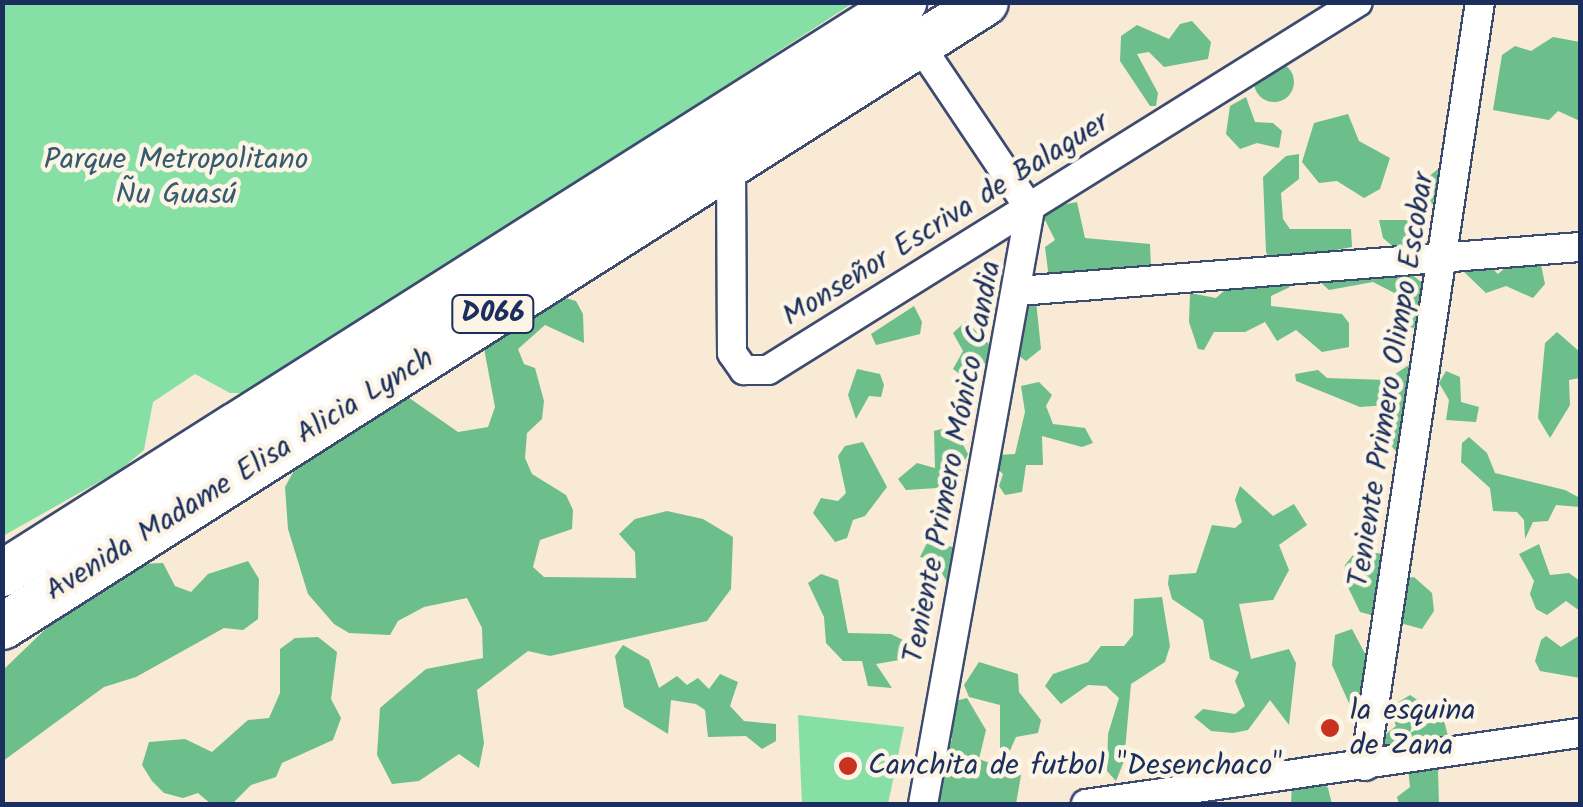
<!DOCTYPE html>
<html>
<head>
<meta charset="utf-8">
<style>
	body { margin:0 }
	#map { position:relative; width:1583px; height:807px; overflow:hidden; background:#f8ead4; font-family:Kalam,sans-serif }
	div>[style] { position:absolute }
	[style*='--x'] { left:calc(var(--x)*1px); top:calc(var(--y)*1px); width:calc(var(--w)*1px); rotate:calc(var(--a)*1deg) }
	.green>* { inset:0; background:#86e0a5 }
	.forest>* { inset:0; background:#6cbe8a }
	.round { border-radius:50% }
	.roads { filter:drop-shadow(2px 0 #3c4b70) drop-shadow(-2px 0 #3c4b70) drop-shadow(0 2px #3c4b70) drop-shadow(0 -2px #3c4b70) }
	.minor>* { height:28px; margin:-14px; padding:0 14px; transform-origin:14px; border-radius:14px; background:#fff }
	.trunk>* { height:45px; margin:-22.5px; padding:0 22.5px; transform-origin:22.5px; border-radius:22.5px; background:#fff }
	.dots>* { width:28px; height:28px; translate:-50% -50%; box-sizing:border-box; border:5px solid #fcf5e5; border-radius:50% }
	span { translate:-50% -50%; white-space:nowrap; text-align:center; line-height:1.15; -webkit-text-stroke:9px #fcf5e5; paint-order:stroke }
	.shield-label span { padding:2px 8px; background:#fcf5e5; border:2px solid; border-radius:8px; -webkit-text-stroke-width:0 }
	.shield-label { font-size:28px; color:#1b2f5e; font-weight:700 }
	.park-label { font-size:30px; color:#365b70 }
	.street-label { font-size:30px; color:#1b2f5e }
	.poi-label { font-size:30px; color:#1b2f5e }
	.left { translate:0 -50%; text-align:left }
	.frame { position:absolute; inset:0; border:5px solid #1b2f5e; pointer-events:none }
</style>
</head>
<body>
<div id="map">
	<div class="green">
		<div style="clip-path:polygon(3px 3px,853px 3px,252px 393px,230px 393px,195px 374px,153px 402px,144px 450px,120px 470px,3px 536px)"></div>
		<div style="clip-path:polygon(798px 715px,904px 727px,888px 804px,802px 804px)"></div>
	</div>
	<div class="forest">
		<div style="clip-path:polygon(1192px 21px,1211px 42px,1208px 59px,1164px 67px,1149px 52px,1137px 54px,1158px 93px,1156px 106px,1150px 106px,1120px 61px,1121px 36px,1137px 25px,1169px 39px,1180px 24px)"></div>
		<div style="clip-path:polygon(1553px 37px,1580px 42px,1580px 121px,1558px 111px,1549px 120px,1493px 110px,1502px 55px,1515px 46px,1531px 51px)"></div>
		<div class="round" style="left:1254px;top:62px;width:40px;height:40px"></div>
		<div style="clip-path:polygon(1246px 97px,1255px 122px,1273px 123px,1282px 131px,1279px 148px,1257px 143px,1240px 149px,1226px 134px,1230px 106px)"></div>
		<div style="clip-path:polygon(1348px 114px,1359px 141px,1390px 158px,1380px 189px,1364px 198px,1337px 181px,1319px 183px,1302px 162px,1314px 123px)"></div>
		<div style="clip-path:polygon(1299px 154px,1299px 179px,1281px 193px,1283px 219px,1290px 229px,1351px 229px,1352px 247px,1336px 250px,1337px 256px,1269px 258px,1266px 252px,1263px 177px,1286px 156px)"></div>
		<div style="clip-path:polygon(1443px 165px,1433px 203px,1404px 249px,1397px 250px,1383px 238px,1379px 220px,1415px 220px,1417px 186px)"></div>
		<div style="clip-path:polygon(1077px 202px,1085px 238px,1150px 244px,1151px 268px,1049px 279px,1045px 247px,1055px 240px,1044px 218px,1051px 207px)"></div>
		<div style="clip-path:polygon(1540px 260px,1545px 284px,1533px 298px,1506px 286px,1486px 293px,1463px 271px,1486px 262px,1498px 274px,1512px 262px)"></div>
		<div style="clip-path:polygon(1411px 274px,1425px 285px,1417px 328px,1404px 327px,1402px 297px,1373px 282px,1329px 290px,1318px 280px)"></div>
		<div style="clip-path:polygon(1234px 282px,1284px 283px,1290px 287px,1271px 296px,1271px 306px,1342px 314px,1349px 323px,1349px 347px,1322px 352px,1296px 330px,1277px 341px,1265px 322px,1245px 332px,1214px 332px,1204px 350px,1198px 349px,1189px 322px,1190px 293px,1216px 298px)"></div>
		<div style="clip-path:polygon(562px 297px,576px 301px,583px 314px,584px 343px,545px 325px,518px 349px,524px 364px,535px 368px,544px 401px,542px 419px,527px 433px,525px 458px,532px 474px,566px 495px,573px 510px,572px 529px,540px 540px,533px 567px,544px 577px,636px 578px,635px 552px,619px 534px,635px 519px,667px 511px,703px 519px,733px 537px,731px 589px,707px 621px,550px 656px,528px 651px,477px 690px,484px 743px,479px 768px,459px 754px,419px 781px,392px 784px,377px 755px,380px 708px,426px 669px,483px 658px,482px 628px,467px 598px,424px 607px,398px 621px,390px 635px,349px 633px,334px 624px,308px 594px,288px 529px,285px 487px,307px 447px,405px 395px,458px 432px,488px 427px,495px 407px,483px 343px)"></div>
		<div style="clip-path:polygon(1011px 298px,1036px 301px,1041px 349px,1026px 361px,1015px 353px)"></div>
		<div style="clip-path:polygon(914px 306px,922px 322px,920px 334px,876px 345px,871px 334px)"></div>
		<div style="clip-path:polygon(966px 321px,993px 348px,990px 363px,977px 364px,965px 378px,953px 369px,963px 351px,953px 333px)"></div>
		<div style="clip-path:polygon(1557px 332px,1580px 352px,1580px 378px,1569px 380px,1570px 405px,1550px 438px,1538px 418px,1545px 343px)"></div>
		<div style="clip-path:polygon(1412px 363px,1401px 457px,1387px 441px,1392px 415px,1387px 405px,1360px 407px,1296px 381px,1295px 374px,1318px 370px,1327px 378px,1386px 380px)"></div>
		<div style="clip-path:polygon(857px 369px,880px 374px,884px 385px,881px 397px,869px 396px,856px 419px,848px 395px)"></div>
		<div style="clip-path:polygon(1446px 371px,1460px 377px,1461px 402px,1479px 407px,1476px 422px,1446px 420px,1449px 400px,1439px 383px)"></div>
		<div style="clip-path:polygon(1039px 382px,1052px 395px,1046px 406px,1053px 424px,1085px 428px,1093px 443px,1082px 447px,1042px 436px,1043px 465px,1026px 465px,1022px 492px,1005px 495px,999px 486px,1003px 474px,994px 466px,998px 455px,1015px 454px,1025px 412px,1021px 386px)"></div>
		<div style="clip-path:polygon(953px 426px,968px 454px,953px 487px,906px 490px,898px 479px,917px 463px,935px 468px,934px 431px)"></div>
		<div style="clip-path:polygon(1469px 437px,1487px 453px,1495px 473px,1565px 490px,1580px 498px,1580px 507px,1556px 505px,1548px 521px,1533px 522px,1525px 539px,1524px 520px,1517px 512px,1493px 511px,1490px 488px,1461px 462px,1462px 443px)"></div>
		<div style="clip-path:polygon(863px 442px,887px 487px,865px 516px,853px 520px,847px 538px,835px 542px,813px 513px,821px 498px,838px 501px,846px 493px,838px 456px,845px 446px)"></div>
		<div style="clip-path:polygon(1240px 486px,1273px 516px,1294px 504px,1307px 525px,1279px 545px,1289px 570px,1273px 600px,1239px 604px,1251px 659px,1289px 649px,1296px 663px,1289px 725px,1270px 700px,1248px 730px,1233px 733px,1211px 731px,1194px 717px,1203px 709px,1235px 714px,1245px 706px,1235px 681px,1239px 672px,1210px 659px,1203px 620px,1172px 599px,1168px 584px,1169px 575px,1196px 573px,1212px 525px,1235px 528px,1242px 522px,1235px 500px)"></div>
		<div style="clip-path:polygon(928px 541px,957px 548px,950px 586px,933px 560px,920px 557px)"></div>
		<div style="clip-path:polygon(1539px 544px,1550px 575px,1569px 573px,1580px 581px,1580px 611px,1566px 601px,1547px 615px,1536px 609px,1530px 594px,1534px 581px,1519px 554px)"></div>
		<div style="clip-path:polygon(1379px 553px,1402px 579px,1414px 577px,1432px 593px,1434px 611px,1422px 629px,1360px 612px,1344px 579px,1345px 565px,1353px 555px)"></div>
		<div style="clip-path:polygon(248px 561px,259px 579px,258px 619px,243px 630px,224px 628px,136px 677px,104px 687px,3px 761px,2px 671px,112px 565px,163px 563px,175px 586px,191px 592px,208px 574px)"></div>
		<div style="clip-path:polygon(821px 574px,838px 580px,848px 633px,891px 634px,907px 642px,905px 659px,876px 664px,892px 688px,868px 686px,862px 661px,843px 661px,826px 643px,824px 617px,808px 583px)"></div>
		<div style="clip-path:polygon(1162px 597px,1170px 646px,1165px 662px,1131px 684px,1124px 761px,1116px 781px,1107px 771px,1108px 734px,1119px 698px,1106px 686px,1088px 685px,1061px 704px,1045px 686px,1053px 674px,1088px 662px,1101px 646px,1124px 646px,1133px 635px,1134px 599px)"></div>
		<div style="clip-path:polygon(1352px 629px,1370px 663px,1365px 712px,1352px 710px,1332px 665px,1335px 635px)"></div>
		<div style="clip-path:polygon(1580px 635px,1580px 678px,1540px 671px,1535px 661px,1541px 640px,1546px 636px,1561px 647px)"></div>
		<div style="clip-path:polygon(318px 637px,337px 652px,331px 699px,341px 718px,333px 740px,282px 763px,276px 777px,251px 785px,232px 804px,211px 804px,198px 793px,183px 798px,164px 793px,152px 781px,142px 765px,149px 742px,185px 739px,212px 752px,248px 720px,269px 718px,280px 693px,280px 649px,295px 638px)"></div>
		<div style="clip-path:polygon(623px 645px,649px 660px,659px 688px,677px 676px,687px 685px,698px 678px,709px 689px,720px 674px,738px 682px,730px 706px,744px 721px,776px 724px,776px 741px,762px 749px,746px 736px,708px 737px,705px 710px,696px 704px,671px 700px,668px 734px,624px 707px,615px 656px)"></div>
		<div style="clip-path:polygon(979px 662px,1018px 674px,1019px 692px,1041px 720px,1038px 733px,1016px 737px,1008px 755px,1000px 750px,1000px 705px,969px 697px,964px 685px)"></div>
		<div style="clip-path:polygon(1410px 695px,1443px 717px,1448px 736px,1406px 742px,1402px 751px,1388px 749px,1381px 738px,1396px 726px,1389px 708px)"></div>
		<div style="clip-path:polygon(967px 698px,986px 730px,979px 759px,1021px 775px,1016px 804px,940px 804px,936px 793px,952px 739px,948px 726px,955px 701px)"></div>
		<div style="clip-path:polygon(1421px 766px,1438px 770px,1439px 804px,1399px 804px,1397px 797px,1410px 787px,1408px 768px)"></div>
		<div style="clip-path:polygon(1314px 775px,1328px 788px,1332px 804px,1291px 804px,1292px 782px)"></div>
	</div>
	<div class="roads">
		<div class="minor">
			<div style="--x:919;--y:44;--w:199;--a:56.1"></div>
			<div style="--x:1030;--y:209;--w:605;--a:100.19"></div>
			<div style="--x:731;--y:164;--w:189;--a:89.7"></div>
			<div style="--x:732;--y:353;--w:21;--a:55"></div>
			<div style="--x:744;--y:370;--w:24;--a:0"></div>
			<div style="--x:768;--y:370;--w:695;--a:-31.95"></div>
			<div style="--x:1018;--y:291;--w:564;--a:-4.48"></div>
			<div style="--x:1365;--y:766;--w:773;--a:-81.44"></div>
			<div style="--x:1086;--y:804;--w:499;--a:-8.2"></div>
		</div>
		<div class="trunk">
			<div style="--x:2;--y:573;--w:1067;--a:-32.36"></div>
			<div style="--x:2;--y:626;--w:1164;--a:-32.41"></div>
		</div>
	</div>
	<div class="dots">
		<div style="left:1330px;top:728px;background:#c8321e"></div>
		<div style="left:848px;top:766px;background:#c8321e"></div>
	</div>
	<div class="shield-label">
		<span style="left:493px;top:314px">D066</span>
	</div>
	<div class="park-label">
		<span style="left:176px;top:177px">Parque Metropolitano<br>Ñu Guasú</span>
	</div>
	<div class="street-label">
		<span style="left:946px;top:220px;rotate:-32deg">Monseñor Escriva de Balaguer</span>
		<span style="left:1392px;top:380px;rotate:-81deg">Teniente Primero Olimpo Escobar</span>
		<span style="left:953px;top:462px;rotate:-79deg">Teniente Primero Mónico Candia</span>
		<span style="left:240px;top:475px;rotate:-32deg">Avenida Madame Elisa Alicia Lynch</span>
	</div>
	<div class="poi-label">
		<span class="left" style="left:1350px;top:728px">la esquina<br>de Zana</span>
		<span class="left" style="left:868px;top:766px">Canchita de futbol "Desenchaco"</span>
	</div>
	<div class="frame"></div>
</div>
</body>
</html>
